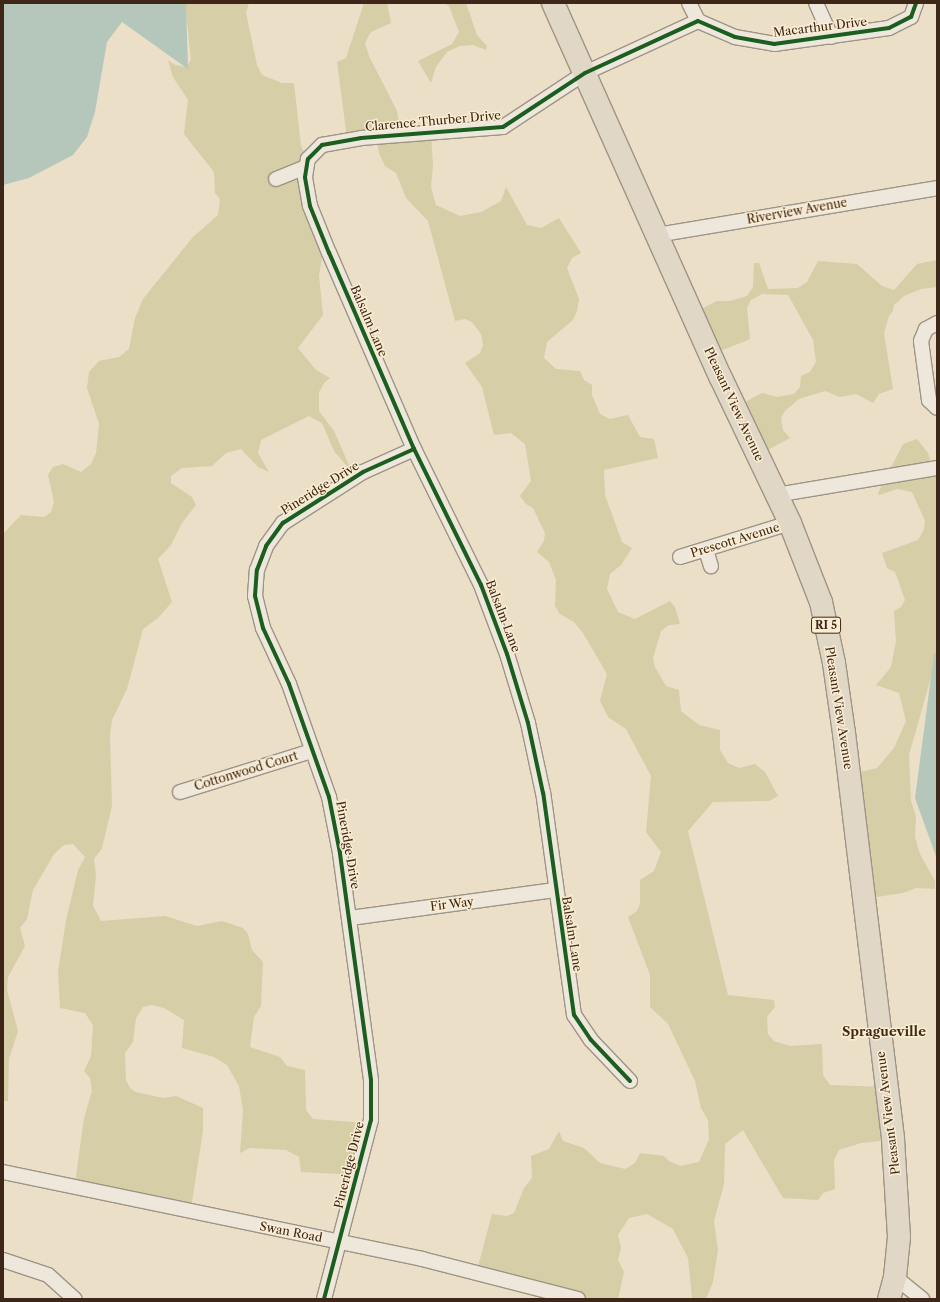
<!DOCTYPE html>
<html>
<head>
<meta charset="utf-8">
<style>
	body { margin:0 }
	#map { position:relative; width:940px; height:1302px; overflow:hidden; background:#ebdfc8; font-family:"Libre Caslon Text",serif }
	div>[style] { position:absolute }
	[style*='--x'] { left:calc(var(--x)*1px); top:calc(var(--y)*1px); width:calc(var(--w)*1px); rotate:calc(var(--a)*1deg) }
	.green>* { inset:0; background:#d6cea6 }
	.water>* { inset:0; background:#b5c7bb }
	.roads { filter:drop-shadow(1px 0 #9e9485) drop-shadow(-1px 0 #9e9485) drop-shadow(0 1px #9e9485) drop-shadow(0 -1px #9e9485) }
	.street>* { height:14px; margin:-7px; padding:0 7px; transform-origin:7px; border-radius:7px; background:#eee8dc }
	.primary>* { height:22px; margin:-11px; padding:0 11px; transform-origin:11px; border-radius:11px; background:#e1d7c6 }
	.cycleway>* { height:4px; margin:-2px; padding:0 2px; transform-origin:2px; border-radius:2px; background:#1b5e20 }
	span { translate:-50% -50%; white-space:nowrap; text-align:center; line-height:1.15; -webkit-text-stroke:3px #fbedd2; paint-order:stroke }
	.shield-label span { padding:1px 3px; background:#fbedd2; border:1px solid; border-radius:3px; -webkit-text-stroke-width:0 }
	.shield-label { font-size:11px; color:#3e2719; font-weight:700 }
	.street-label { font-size:12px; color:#3e2719 }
	.neighbourhood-label { font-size:13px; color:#3e2719; font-weight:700 }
	.frame { position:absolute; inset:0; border:4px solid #3e2719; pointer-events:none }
</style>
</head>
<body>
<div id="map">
	<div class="green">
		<div style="clip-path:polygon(185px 3px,249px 3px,246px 13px,257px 65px,262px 75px,282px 83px,294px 83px,301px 146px,306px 155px,324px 247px,319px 275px,323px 315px,298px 348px,316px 370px,330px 378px,325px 382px,319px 392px,319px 411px,334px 431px,352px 472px,334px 451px,322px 423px,309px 416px,261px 440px,258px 453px,269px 472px,258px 467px,241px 449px,226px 453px,212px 466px,182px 468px,171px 476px,171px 483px,192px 497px,196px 505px,182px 523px,171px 545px,158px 559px,172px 602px,158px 618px,143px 629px,127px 689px,112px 720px,110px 735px,112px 806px,102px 848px,94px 859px,96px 875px,93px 906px,101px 921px,165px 916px,197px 926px,222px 921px,243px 928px,248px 934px,252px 950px,263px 962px,261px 1006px,254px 1017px,250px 1047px,280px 1057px,287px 1066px,305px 1070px,306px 1110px,313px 1119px,354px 1122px,367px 1126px,355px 1178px,339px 1174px,301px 1172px,299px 1157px,286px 1150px,250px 1148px,240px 1153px,243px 1111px,239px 1086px,227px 1065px,214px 1057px,182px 1048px,184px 1020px,164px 1008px,151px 1005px,143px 1007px,136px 1018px,133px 1042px,125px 1053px,126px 1080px,130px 1088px,136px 1092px,163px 1098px,176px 1096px,203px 1108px,203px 1131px,191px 1208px,75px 1183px,84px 1118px,92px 1091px,90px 1078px,84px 1071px,91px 1056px,93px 1025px,85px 1013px,60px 1008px,58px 972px,66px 920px,78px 870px,85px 857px,73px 844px,64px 845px,54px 854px,33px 890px,27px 919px,20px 928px,25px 946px,8px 977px,7px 990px,18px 1031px,9px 1059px,8px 1101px,3px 1101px,3px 534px,21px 515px,44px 517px,51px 512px,54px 502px,48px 475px,53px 467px,63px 464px,81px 472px,91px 464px,96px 453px,99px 424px,87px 388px,89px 372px,99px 361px,119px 357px,129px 349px,135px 318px,143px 299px,193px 237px,218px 215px,220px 199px,215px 193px,214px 172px,184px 134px,188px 100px,173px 77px,168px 60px,175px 65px,187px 67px,191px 59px)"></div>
		<div style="clip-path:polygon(364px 3px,387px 3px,391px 23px,371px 32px,365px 43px,369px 56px,397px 111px,401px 133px,431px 134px,433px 165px,431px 187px,436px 205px,460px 216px,481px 212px,501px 201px,506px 187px,527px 225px,541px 228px,559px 218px,581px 253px,572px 258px,567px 268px,579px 299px,577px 311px,573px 320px,547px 342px,544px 358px,556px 369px,580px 371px,584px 380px,592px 385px,592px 395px,600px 414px,610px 419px,628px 415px,640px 437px,654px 439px,658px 458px,604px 470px,605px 495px,622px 542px,632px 548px,621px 565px,610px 574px,607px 589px,618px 612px,635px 619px,670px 601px,675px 607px,680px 624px,669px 625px,661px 631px,653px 658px,655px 667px,666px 686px,679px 690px,681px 711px,699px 725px,720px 730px,720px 750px,728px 763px,739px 768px,755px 764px,765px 772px,778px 796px,769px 801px,713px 802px,688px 831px,728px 995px,774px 1000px,775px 1007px,767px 1017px,768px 1034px,774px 1041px,790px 1046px,822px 1044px,823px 1075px,830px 1085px,885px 1087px,890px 1140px,861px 1143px,839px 1150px,834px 1160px,835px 1189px,823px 1193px,818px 1200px,783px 1198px,743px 1130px,725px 1144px,724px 1184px,714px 1221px,718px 1250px,713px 1282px,706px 1299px,692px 1299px,688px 1258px,673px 1229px,647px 1214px,629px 1218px,618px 1235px,621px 1248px,618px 1260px,624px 1272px,618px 1299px,584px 1299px,477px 1270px,492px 1214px,507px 1216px,514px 1213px,524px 1188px,532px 1178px,531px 1156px,549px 1149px,559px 1131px,563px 1141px,584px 1148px,600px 1163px,625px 1169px,635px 1163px,640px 1153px,664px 1156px,669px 1161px,680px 1166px,699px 1162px,709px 1139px,708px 1120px,701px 1108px,695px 1081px,668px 1024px,650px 1007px,650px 975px,628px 917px,637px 911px,640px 904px,640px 880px,654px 871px,661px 852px,646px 832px,651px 776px,626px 729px,608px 717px,600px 701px,607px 674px,583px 633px,574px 622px,560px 614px,555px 606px,556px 580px,549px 562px,537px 552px,544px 541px,545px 533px,533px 508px,526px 504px,520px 496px,531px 481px,525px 444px,511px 433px,494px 435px,482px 387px,465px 363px,480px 353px,483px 345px,481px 334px,472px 322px,465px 319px,455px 321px,428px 221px,406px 198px,396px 173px,385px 166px,379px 153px,376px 136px,347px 138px,337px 62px,346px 58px)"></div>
		<div style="clip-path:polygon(444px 3px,466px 3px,477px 35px,487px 46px,486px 50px,473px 45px,460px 46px,447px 52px,436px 67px,431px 83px,418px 61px,452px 44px,459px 32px,449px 6px)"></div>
		<div style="clip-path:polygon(937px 260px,937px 287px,921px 289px,904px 296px,894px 305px,893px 311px,889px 316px,884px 333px,893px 389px,879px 394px,873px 403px,856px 394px,840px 397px,825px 391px,799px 399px,785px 411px,781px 418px,783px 430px,790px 438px,759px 455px,736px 407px,762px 393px,777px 397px,794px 394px,800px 387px,801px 376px,810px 372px,816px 362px,813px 340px,788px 295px,762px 294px,751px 300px,747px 308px,750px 339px,713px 354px,693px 313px,717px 301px,730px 301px,747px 296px,753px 287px,754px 263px,759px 263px,768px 289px,798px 288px,807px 282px,818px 261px,857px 264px,882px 286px,894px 290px,917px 264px)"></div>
		<div style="clip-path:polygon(917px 439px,928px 453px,934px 473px,937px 475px,937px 656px,909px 755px,911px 801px,916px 816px,915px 837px,920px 854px,935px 881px,935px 889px,916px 888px,903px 893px,864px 899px,847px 775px,877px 768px,894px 748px,906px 721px,899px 693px,876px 685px,891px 667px,896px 641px,894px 611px,901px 607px,905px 600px,895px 572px,887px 568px,882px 553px,918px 540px,924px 530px,925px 521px,912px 492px,897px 489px,879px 495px,878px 493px,903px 444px)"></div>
	</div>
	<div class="water">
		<div style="clip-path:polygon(3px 3px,186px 3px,188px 69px,122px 22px,107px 42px,95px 112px,87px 137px,73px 155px,29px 178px,3px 185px)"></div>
		<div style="clip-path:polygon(937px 652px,937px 859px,915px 798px,934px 654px)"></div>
	</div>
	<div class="roads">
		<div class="street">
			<div style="--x:689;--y:3;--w:20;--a:63"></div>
			<div style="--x:816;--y:3;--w:37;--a:66"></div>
			<div style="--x:276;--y:179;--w:32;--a:-22"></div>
			<div style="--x:657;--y:235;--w:284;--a:-9.5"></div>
			<div style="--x:937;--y:323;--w:13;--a:151"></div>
			<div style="--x:926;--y:329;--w:13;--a:113"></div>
			<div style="--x:921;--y:341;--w:60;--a:82.3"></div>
			<div style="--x:929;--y:400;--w:11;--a:45"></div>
			<div style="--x:776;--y:495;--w:163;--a:-9.5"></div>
			<div style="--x:706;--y:550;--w:17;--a:73"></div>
			<div style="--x:680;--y:557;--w:115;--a:-17.2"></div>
			<div style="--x:180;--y:792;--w:138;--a:-17.3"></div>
			<div style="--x:350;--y:918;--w:207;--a:-7.8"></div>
			<div style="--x:630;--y:1081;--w:57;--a:-133.6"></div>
			<div style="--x:591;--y:1040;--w:30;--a:-124"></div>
			<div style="--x:574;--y:1015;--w:224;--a:-97.9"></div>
			<div style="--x:543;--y:793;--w:72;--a:-102.1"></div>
			<div style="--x:528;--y:723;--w:72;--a:-106.9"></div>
			<div style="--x:507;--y:654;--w:74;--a:-110.6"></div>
			<div style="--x:481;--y:585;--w:152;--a:-116.2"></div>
			<div style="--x:414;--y:449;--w:214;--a:-113.4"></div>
			<div style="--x:329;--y:253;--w:51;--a:-112"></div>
			<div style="--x:310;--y:206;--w:29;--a:-100"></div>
			<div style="--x:305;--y:177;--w:18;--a:-81"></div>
			<div style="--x:308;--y:159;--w:20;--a:-45"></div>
			<div style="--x:322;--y:145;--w:40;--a:-10"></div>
			<div style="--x:361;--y:138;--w:142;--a:-4.4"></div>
			<div style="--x:503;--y:127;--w:98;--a:-33.4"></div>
			<div style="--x:585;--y:73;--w:124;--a:-24.7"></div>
			<div style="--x:698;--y:21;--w:40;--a:23.4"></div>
			<div style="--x:735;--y:37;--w:40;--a:10"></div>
			<div style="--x:774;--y:44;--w:116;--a:-7.9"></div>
			<div style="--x:889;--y:28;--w:25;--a:-27"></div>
			<div style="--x:911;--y:17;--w:15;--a:-70"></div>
			<div style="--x:3;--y:1172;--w:428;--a:11.7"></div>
			<div style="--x:422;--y:1259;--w:161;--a:14.4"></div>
			<div style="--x:3;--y:1260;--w:47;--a:18.4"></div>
			<div style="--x:48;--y:1275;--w:36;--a:42"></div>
			<div style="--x:895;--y:1277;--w:35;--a:39"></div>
			<div style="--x:324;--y:1299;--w:185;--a:-75.3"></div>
			<div style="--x:371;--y:1120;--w:40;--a:-90"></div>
			<div style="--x:371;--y:1080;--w:229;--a:-97.8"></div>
			<div style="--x:340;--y:853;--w:57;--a:-101.1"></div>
			<div style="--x:329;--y:797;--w:120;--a:-109.5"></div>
			<div style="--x:289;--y:684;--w:62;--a:-114.9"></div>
			<div style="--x:263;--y:628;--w:33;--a:-104"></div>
			<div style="--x:255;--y:596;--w:26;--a:-86"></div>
			<div style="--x:257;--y:570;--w:26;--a:-69"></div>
			<div style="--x:266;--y:546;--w:29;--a:-54"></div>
			<div style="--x:283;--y:523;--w:95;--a:-32.5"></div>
			<div style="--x:363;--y:472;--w:56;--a:-24.3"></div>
		</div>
		<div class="primary">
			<div style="--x:553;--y:3;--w:409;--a:65.9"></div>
			<div style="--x:720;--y:376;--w:163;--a:64.5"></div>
			<div style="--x:790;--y:523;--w:85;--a:68.6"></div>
			<div style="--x:821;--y:602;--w:62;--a:78"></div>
			<div style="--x:834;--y:663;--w:71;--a:81.9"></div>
			<div style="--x:844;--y:733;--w:409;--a:83.1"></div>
			<div style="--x:893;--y:1139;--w:98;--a:86.5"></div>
			<div style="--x:899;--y:1237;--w:40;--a:95.7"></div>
			<div style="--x:895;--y:1277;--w:23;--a:105"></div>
		</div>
	</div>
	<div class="cycleway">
		<div style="--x:630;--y:1081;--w:57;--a:-133.6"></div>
		<div style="--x:591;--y:1040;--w:30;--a:-124"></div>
		<div style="--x:574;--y:1015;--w:224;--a:-97.9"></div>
		<div style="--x:543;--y:793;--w:72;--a:-102.1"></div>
		<div style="--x:528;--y:723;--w:72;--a:-106.9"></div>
		<div style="--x:507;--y:654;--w:74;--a:-110.6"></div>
		<div style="--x:481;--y:585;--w:152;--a:-116.2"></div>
		<div style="--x:414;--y:449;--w:214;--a:-113.4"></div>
		<div style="--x:329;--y:253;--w:51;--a:-112"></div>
		<div style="--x:310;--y:206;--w:29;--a:-100"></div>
		<div style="--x:305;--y:177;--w:18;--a:-81"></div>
		<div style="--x:308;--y:159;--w:20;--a:-45"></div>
		<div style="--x:322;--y:145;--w:40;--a:-10"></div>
		<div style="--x:361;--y:138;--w:142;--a:-4.4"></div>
		<div style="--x:503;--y:127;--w:98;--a:-33.4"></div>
		<div style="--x:585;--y:73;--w:124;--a:-24.7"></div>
		<div style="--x:698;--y:21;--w:40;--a:23.4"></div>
		<div style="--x:735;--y:37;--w:40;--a:10"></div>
		<div style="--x:774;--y:44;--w:116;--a:-7.9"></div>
		<div style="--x:889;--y:28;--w:25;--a:-27"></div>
		<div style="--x:911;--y:17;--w:15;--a:-70"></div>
		<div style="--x:324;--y:1299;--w:185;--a:-75.3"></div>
		<div style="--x:371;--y:1120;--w:40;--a:-90"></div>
		<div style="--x:371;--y:1080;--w:229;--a:-97.8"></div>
		<div style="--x:340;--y:853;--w:57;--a:-101.1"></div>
		<div style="--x:329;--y:797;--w:120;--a:-109.5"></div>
		<div style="--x:289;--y:684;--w:62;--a:-114.9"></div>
		<div style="--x:263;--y:628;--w:33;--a:-104"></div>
		<div style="--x:255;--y:596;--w:26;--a:-86"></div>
		<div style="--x:257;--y:570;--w:26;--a:-69"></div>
		<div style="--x:266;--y:546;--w:29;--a:-54"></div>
		<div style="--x:283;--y:523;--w:95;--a:-32.5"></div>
		<div style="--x:363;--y:472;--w:56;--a:-24.3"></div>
	</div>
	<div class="shield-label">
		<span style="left:826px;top:625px">RI 5</span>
	</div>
	<div class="street-label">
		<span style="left:820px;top:27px;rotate:-7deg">Macarthur Drive</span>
		<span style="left:433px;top:121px;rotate:-5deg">Clarence Thurber Drive</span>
		<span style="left:797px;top:211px;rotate:-10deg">Riverview Avenue</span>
		<span style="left:369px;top:321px;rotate:67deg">Balsalm Lane</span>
		<span style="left:734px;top:404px;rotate:65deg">Pleasant View Avenue</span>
		<span style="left:320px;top:488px;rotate:-32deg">Pineridge Drive</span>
		<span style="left:735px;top:540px;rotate:-17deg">Prescott Avenue</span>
		<span style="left:503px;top:616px;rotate:69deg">Balsalm Lane</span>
		<span style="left:839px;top:708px;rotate:81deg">Pleasant View Avenue</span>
		<span style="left:246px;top:771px;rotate:-17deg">Cottonwood Court</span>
		<span style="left:348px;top:845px;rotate:80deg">Pineridge Drive</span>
		<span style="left:452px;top:904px;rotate:-7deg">Fir Way</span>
		<span style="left:572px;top:934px;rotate:81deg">Balsalm Lane</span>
		<span style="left:888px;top:1113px;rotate:-97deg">Pleasant View Avenue</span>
		<span style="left:349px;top:1165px;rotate:-76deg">Pineridge Drive</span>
		<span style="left:291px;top:1232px;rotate:11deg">Swan Road</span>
	</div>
	<div class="neighbourhood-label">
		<span style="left:884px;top:1031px">Spragueville</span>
	</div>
	<div class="frame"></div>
</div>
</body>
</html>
